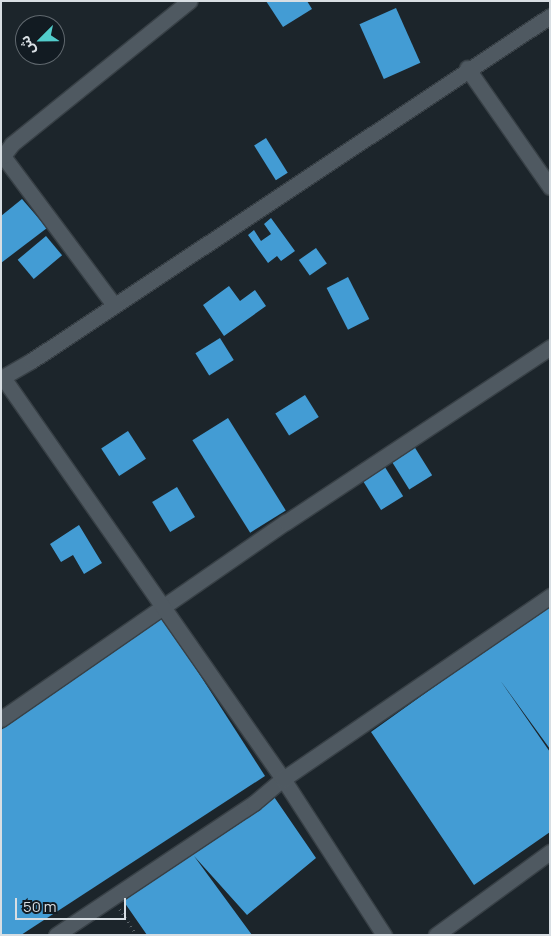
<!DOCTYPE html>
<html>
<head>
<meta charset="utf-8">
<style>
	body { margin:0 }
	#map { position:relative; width:551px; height:936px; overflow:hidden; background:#1c252b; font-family:Manrope,"Noto Sans Arabic",sans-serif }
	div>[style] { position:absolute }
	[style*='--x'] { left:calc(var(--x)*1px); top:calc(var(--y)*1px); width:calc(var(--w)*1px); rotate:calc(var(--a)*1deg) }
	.building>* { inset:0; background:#439cd4; transform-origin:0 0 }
	.path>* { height:2.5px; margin-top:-1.25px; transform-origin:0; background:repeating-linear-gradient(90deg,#596167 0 1px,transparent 0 5px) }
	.roads { filter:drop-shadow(1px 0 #384046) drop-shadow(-1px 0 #384046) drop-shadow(0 1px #384046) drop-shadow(0 -1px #384046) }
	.minor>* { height:15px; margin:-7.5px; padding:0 7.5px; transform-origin:7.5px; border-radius:7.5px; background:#4f5961 }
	span { translate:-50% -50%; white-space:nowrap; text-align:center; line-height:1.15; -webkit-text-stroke:5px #121b22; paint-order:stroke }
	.frame { position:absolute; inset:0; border:2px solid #d8dee3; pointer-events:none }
	.north { position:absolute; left:15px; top:15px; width:50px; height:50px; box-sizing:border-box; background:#121b22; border:1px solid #61696f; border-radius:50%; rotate:247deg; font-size:14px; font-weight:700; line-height:20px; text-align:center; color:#d8dee3 }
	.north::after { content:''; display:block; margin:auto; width:18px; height:22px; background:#52cdcc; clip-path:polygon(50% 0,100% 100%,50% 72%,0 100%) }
	.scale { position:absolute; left:15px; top:898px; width:111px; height:22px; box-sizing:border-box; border:2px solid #d8dee3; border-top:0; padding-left:6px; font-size:15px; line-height:18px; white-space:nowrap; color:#d8dee3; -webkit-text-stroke:4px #121b22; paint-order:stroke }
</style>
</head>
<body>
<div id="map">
	<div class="building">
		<div style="clip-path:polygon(266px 1px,307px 1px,312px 9px,283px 27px)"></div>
		<div style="left:396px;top:8px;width:60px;height:40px;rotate:66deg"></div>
		<div style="left:266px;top:138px;width:41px;height:14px;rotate:58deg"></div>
		<div style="clip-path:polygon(22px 199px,47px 228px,1px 263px,1px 216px)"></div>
		<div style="clip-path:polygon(271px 218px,295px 251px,281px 261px,277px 256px,268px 263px,248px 235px,254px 230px,261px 241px,271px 234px,264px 224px)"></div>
		<div style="left:46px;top:236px;width:25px;height:37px;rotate:50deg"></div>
		<div style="left:316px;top:248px;width:19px;height:21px;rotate:55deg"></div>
		<div style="left:348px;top:277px;width:47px;height:24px;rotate:63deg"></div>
		<div style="clip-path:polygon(229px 286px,240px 301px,255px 290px,266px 306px,224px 336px,203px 305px)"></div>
		<div style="left:220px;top:338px;width:26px;height:29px;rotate:58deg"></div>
		<div style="left:305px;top:395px;width:26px;height:35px;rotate:58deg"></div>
		<div style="left:228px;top:418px;width:109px;height:42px;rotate:58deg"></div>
		<div style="left:128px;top:431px;width:33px;height:32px;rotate:57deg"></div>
		<div style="left:412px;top:443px;width:38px;height:27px;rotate:58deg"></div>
		<div style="left:383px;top:464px;width:38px;height:26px;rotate:58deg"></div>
		<div style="left:177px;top:487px;width:35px;height:29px;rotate:59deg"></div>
		<div style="clip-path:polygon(79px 525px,102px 563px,84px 574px,73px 555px,61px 562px,50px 544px)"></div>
		<div style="clip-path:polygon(550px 604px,550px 749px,500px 680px,550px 752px,550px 832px,474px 885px,371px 732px)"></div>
		<div style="clip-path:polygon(162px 616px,265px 776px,21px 935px,1px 935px,1px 730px)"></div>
		<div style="clip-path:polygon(270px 791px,316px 858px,247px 915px,194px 856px,252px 935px,147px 935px,122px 899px,192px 854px)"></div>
	</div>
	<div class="path">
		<div style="--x:120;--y:909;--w:31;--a:57"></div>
	</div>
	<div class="roads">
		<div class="minor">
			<div style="--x:467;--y:68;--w:145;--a:55.1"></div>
			<div style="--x:114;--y:305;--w:186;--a:-126.7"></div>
			<div style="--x:3;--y:156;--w:15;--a:-53"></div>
			<div style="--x:12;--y:144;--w:228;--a:-38.9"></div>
			<div style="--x:1;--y:719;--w:346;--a:-34.7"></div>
			<div style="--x:286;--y:522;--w:317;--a:-33.5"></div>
			<div style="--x:56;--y:935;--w:238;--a:-33.7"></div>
			<div style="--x:254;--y:803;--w:38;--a:-40"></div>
			<div style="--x:283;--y:779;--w:490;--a:-124.9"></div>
			<div style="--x:3;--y:377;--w:32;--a:-30"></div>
			<div style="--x:31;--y:361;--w:623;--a:-33.61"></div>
			<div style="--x:384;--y:935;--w:186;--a:-122.9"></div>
			<div style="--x:283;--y:779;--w:324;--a:-34.4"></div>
			<div style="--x:436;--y:935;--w:141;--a:-36.1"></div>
		</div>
	</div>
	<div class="frame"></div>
	<div class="north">ش</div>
	<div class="scale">50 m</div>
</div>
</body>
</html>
